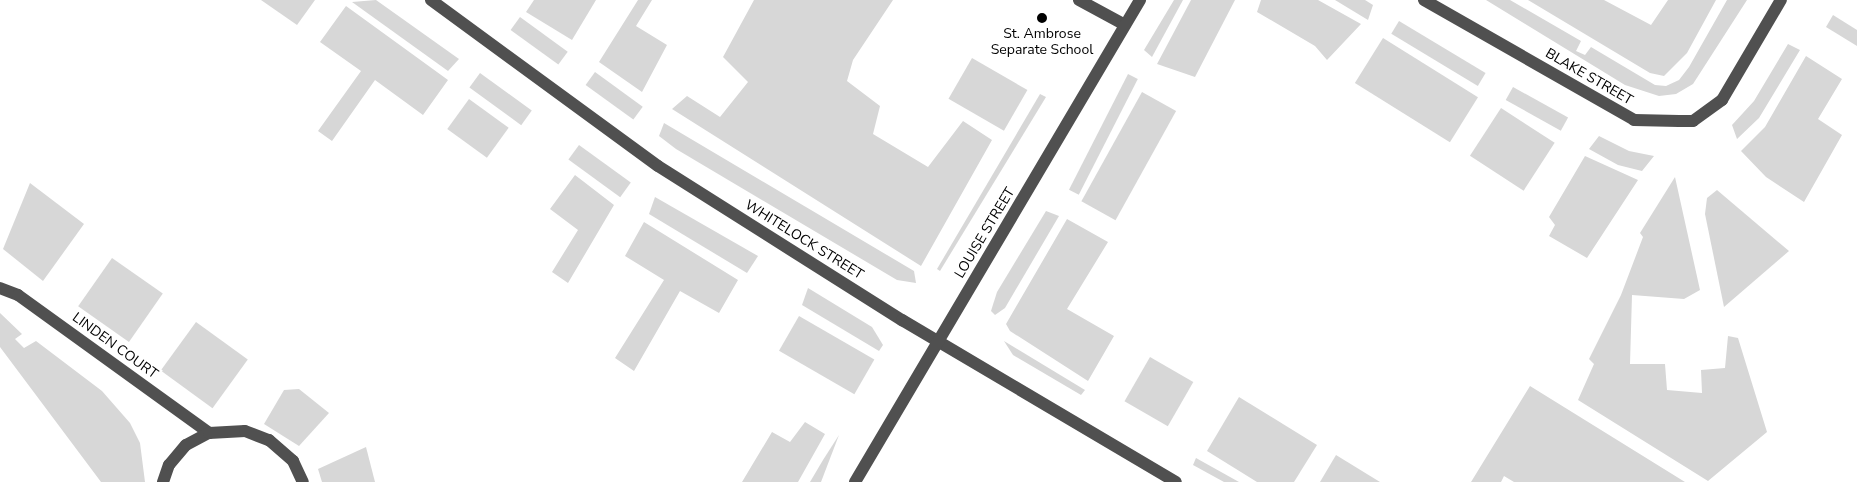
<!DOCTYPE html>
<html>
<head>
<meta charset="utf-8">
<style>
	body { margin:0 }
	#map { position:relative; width:1857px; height:482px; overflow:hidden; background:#fff; font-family:"Nunito Sans",sans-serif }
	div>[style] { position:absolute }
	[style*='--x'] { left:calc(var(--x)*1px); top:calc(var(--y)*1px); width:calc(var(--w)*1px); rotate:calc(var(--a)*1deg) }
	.green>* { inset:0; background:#d7d7d7; transform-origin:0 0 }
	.minor>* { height:12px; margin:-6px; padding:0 6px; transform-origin:6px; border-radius:6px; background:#505050 }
	.dots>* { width:14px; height:14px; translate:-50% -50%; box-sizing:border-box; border:2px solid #fff; border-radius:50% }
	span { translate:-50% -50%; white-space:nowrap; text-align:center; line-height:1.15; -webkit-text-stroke:4.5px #fff; paint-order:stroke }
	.poi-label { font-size:14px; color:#000 }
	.street-label { font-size:14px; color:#000 }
</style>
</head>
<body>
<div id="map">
	<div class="green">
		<div style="clip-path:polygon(261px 0,315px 0,297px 25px)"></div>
		<div style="clip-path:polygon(376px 0,459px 59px,448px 71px,352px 2px)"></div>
		<div style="clip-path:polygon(534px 0,596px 0,572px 40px,526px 12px)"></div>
		<div style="clip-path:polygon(638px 0,652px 0,636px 26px,667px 45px,642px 92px,599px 62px)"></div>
		<div style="clip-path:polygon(754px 0,893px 0,853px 60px,847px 81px,880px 106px,873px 134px,928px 167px,963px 121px,992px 140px,921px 266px,672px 109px,687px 96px,720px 117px,748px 82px,723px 57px)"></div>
		<div style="clip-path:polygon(1174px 0,1183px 0,1152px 57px,1144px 50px)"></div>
		<div style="clip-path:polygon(1191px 0,1235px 0,1195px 77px,1157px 64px)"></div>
		<div style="clip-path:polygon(1261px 0,1318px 0,1361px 24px,1327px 60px,1315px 46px,1257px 12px)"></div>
		<div style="clip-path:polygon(1335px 0,1365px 0,1373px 5px,1368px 20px)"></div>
		<div style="clip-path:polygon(1486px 0,1510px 0,1581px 41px,1576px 51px,1585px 55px,1591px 47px,1655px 85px,1666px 86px,1679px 80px,1689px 67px,1727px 0,1747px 0,1693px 84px,1676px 94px,1659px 96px,1625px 85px)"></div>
		<div style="clip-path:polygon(1528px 0,1604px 0,1651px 25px,1668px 0,1716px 0,1687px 53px,1664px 76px,1650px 73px)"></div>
		<div style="clip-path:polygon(346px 6px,448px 80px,423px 115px,375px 80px,332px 141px,318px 131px,361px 71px,320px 42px)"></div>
		<div style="clip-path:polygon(1833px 15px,1857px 30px,1857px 46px,1826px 27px)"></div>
		<div style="left:520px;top:17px;width:59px;height:16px;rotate:36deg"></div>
		<div style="left:1399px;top:21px;width:101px;height:15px;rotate:31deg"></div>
		<div style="left:1383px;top:38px;width:112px;height:53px;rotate:32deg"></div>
		<div style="clip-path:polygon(1788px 44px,1800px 50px,1759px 118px,1737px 139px,1732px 125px,1754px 101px)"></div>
		<div style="clip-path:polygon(1806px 56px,1842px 79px,1818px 119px,1842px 135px,1804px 202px,1766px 177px,1741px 151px,1765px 127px)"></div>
		<div style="left:972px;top:58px;width:64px;height:47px;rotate:30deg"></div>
		<div style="left:595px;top:72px;width:59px;height:16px;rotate:36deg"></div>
		<div style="left:480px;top:73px;width:64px;height:18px;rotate:36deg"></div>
		<div style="left:1128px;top:74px;width:11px;height:130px;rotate:27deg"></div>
		<div style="left:1513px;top:87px;width:63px;height:15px;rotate:29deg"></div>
		<div style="left:1142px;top:92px;width:39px;height:125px;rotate:29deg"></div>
		<div style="clip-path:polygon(1040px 94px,1046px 97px,940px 271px,937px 269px)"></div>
		<div style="left:469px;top:99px;width:49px;height:37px;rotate:36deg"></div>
		<div style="left:1501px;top:108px;width:64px;height:57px;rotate:33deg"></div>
		<div style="clip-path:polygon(664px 123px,914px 271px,916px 283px,897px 280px,676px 149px,659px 136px)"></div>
		<div style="clip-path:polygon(1599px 136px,1629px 151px,1654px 156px,1642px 171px,1618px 165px,1589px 149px)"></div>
		<div style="left:579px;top:145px;width:64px;height:18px;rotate:36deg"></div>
		<div style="clip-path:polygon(1585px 156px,1638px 180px,1587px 258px,1549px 236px,1555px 225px,1549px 217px)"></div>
		<div style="clip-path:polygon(575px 175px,614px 205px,568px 283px,552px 272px,578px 230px,550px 209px)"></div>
		<div style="clip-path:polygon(1675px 177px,1700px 290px,1684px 299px,1632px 295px,1630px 364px,1665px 364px,1667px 390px,1702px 393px,1701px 370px,1725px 368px,1728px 336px,1738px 338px,1767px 432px,1708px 481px,1578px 400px,1594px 364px,1589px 359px,1621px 295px,1643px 237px,1640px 233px)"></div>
		<div style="clip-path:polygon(30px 183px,84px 224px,43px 281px,3px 249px)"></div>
		<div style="clip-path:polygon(1717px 190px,1789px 251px,1724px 307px,1705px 214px,1707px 198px)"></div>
		<div style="clip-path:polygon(655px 197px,758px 256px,747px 273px,649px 214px)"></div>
		<div style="clip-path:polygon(1046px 211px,1059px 216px,1005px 308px,995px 315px,991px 311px,997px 292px)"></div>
		<div style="clip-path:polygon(1067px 219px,1108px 242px,1067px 309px,1114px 336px,1088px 381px,1010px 331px,1006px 324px)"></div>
		<div style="clip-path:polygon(644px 222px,738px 280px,719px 313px,680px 291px,634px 371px,615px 358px,664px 280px,625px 256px)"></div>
		<div style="left:112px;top:258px;width:62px;height:59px;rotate:35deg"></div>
		<div style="clip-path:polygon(808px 288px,872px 327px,883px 345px,879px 351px,802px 305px)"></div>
		<div style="clip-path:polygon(0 313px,22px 334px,15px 339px,24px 348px,36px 341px,102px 391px,130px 423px,140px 443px,145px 482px,101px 482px,0 347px)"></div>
		<div style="left:799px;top:316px;width:87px;height:40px;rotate:30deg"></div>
		<div style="left:196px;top:322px;width:64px;height:60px;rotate:36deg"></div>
		<div style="clip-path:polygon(1004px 341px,1085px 390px,1081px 395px,1013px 355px)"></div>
		<div style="left:1150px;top:357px;width:50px;height:51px;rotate:30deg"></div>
		<div style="clip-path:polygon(1530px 386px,1685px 482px,1514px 482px,1504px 476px,1501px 482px,1471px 482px)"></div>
		<div style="clip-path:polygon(299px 389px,329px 413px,299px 446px,264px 424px,284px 390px)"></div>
		<div style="clip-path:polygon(1239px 397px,1317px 445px,1294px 482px,1257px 482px,1207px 451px)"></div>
		<div style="clip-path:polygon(805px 422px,825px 434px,798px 482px,742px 482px,772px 432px,790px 442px)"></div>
		<div style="clip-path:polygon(839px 435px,821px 482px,810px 482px,823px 460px)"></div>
		<div style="clip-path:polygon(366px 447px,375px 482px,322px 482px,318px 469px)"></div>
		<div style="clip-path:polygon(1336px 455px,1380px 482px,1320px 482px)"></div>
		<div style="clip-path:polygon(1196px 458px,1239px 482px,1224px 482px,1193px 465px)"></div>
	</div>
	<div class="minor">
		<div style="--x:431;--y:0;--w:281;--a:36.2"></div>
		<div style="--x:658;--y:166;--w:289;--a:32.3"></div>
		<div style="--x:902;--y:320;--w:318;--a:30.6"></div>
		<div style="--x:1079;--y:0;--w:52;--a:28.5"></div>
		<div style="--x:1424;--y:0;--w:242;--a:29.7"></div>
		<div style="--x:1634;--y:120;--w:45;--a:1.3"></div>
		<div style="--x:1679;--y:121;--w:14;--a:0"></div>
		<div style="--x:1693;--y:121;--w:36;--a:-36"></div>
		<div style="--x:1722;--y:100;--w:116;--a:-59.5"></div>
		<div style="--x:0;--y:288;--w:19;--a:21"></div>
		<div style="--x:18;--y:295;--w:236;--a:35.8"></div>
		<div style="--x:163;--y:482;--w:18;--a:-71"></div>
		<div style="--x:169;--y:465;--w:26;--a:-50"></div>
		<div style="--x:186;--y:445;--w:26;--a:-28"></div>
		<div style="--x:209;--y:433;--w:36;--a:-3"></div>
		<div style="--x:245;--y:431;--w:26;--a:21"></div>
		<div style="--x:269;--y:440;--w:32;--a:41"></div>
		<div style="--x:293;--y:461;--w:23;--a:65"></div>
		<div style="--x:855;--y:482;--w:560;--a:-59.4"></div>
	</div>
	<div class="dots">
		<div style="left:1042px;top:18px;background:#000"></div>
	</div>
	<div class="poi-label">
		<span style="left:1042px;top:42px">St. Ambrose<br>Separate School</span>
	</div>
	<div class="street-label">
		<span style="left:1589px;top:77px;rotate:30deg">BLAKE STREET</span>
		<span style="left:985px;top:233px;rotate:-59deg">LOUISE STREET</span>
		<span style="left:804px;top:240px;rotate:32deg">WHITELOCK STREET</span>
		<span style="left:115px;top:346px;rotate:36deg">LINDEN COURT</span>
	</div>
</div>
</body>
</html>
